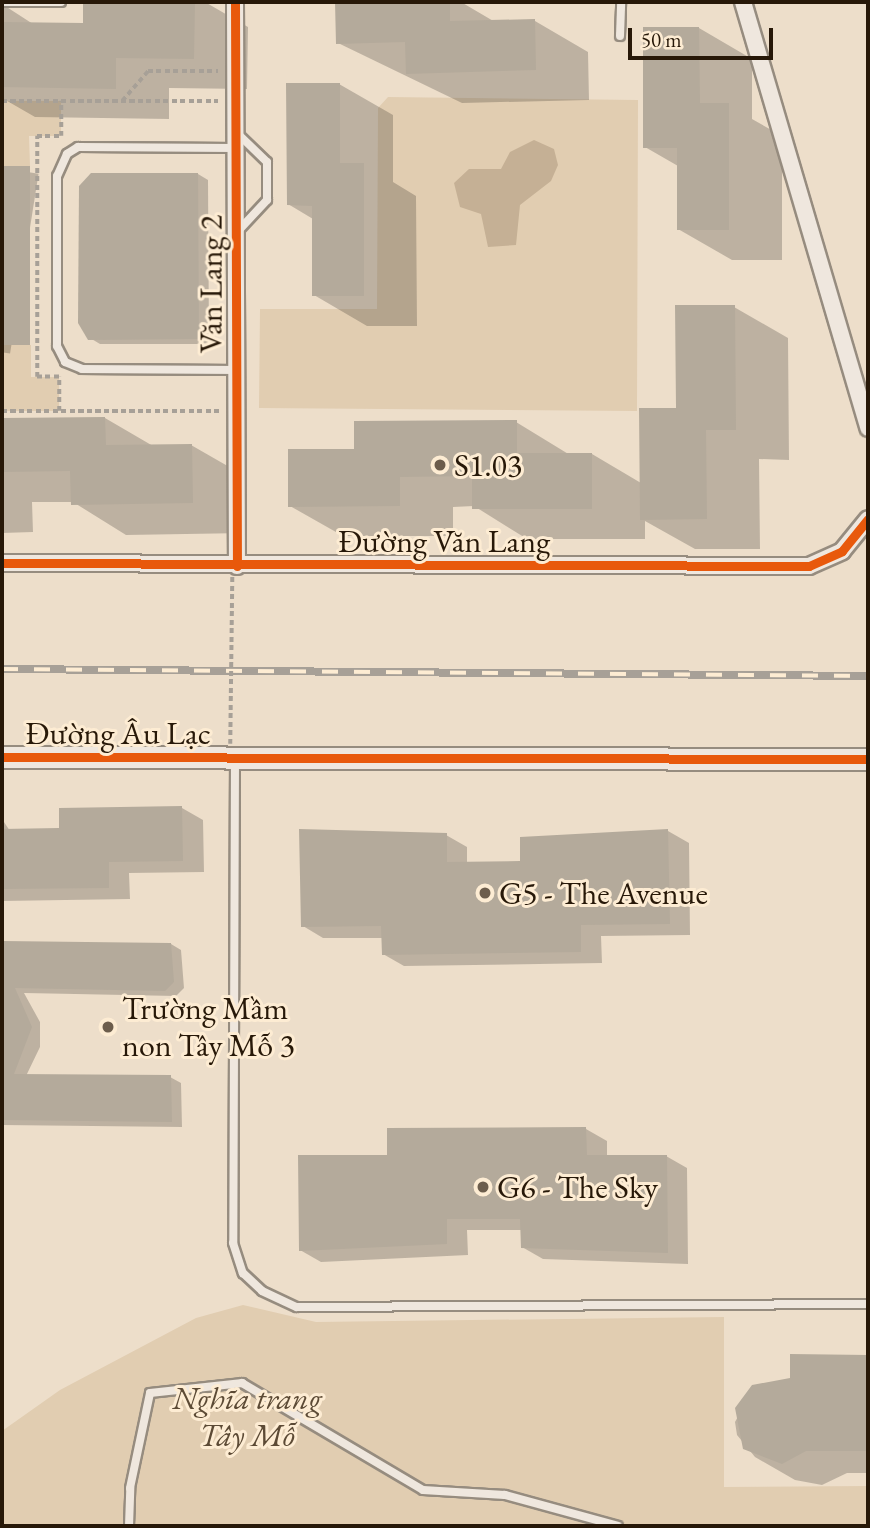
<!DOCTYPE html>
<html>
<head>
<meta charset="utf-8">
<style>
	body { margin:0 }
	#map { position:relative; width:870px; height:1528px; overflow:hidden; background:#eddeca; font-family:"EB Garamond",serif }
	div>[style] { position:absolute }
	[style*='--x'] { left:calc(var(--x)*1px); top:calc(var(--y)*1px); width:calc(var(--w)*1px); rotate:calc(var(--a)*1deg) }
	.green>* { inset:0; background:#e1cdb1 }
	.water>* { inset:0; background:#c5b095 }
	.shadow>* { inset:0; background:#0003; transform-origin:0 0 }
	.building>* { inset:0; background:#b4aa9b; transform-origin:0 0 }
	.path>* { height:3.5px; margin-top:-1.75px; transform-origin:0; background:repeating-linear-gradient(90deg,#a7a097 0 5px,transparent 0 8.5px) }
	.roads { filter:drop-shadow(2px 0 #968c7f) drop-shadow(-2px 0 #968c7f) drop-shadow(0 2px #968c7f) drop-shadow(0 -2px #968c7f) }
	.service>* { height:8px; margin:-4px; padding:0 4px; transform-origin:4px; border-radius:4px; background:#efe7de }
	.minor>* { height:16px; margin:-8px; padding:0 8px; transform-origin:8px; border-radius:8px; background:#efe7de }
	.tertiary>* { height:21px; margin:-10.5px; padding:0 10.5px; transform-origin:10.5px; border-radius:10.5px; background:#efe7de }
	.rail>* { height:8px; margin-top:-4px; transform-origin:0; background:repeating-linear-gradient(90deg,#fdecd3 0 16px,#a7a097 0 32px); box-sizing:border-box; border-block:2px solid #a7a097 }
	.path-bridge>* { height:3.5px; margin-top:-1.75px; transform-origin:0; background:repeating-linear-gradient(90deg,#a7a097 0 5px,transparent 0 8.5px) }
	.cycleway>* { height:9px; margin:-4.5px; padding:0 4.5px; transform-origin:4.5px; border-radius:4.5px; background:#e8590c }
	.dots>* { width:19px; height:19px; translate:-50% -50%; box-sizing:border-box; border:4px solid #fdecd3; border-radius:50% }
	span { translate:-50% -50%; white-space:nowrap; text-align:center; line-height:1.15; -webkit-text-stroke:6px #fdecd3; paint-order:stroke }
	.street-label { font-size:32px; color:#271808 }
	.poi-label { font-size:32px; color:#271808 }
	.left { translate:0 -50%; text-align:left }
	.park-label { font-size:32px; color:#5c4a35; font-style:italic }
	.frame { position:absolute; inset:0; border:4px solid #271808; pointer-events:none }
	.scale { position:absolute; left:628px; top:28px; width:145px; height:32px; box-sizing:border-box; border:4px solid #271808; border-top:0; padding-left:9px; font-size:21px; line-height:24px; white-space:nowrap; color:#271808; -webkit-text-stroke:5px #fdecd3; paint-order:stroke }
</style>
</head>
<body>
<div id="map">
	<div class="green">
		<div style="clip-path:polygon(388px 97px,638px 100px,637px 411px,259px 408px,260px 309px,377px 309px,378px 108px)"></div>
		<div style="clip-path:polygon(2px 101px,61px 101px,61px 136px,29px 136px,30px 166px,2px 166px)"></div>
		<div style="clip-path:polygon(2px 345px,31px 345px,31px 377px,59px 377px,59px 411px,2px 411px)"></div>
		<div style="clip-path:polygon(243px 1305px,316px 1322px,724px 1317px,724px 1487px,868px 1486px,868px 1526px,2px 1526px,2px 1431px,60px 1390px,196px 1318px)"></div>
	</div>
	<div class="water">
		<div style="clip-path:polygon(534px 140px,554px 149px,558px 165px,551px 181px,520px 205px,516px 245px,488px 247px,481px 214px,460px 207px,454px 183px,469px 169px,501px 169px,510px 152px)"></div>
	</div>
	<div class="shadow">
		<div style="clip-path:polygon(85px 2px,205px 2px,248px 27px,247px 89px,169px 88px,169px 119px,35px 117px,2px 98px,2px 4px,33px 24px,84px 25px)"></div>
		<div style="clip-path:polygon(337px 2px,461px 2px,495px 22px,535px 21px,588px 52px,589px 100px,462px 103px,338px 43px)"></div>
		<div style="clip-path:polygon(699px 28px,752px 59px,752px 119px,782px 136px,782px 260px,732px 260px,678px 229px,678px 166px,645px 147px)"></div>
		<div style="clip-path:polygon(339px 84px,393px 115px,393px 182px,416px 196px,417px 326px,367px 326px,314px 295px,313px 219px,288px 204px)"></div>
		<div style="left:2px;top:168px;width:37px;height:182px;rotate:9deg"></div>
		<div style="clip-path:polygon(198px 174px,208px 180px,209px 344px,100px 344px,90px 338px)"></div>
		<div style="clip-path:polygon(734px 307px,788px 338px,789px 460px,759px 459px,760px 549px,695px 549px,645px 521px,645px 539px,527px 539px,474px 506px,453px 507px,453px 536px,343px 536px,290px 506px,356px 451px,516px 422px,570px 455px,592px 454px,641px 483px)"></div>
		<div style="clip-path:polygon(105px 418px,153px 446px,191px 445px,245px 476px,246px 533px,126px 535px,73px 502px,32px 502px,33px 532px,2px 533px,2px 420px)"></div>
		<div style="clip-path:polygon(182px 808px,203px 820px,204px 872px,129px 873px,130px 899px,2px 901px,2px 819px,10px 831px,61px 830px)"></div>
		<div style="clip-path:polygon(668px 831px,689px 843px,690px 935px,601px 936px,602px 963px,404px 966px,383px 954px,383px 938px,323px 938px,303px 926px,446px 835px,467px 847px,467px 864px,522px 863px,522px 838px)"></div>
		<div style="clip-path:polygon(2px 943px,171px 944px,181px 950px,184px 988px,176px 996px,24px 993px,40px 1022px,40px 1047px,26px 1076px,170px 1077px,181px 1083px,182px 1127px,2px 1125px)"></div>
		<div style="clip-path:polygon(586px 1129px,607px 1141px,607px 1157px,666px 1156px,687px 1168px,688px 1264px,543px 1259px,522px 1247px,522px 1230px,467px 1230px,468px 1255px,321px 1262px,300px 1250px,388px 1157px)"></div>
		<div style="clip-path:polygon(791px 1356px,868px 1357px,868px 1473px,847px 1473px,822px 1485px,795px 1480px,755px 1457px,737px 1435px,735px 1422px,754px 1387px,792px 1380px)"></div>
	</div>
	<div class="building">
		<div style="clip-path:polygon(83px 2px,195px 2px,194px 59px,116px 58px,116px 89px,2px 87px,2px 22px,83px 23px)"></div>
		<div style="clip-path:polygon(335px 2px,450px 2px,450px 21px,535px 19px,536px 70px,406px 74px,405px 42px,336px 44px)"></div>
		<div style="clip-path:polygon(643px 27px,699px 27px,700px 103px,729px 103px,729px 230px,677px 230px,677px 148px,643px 148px)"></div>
		<div style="clip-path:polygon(286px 83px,340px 83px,340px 163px,364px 163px,364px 296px,312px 296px,312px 206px,287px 205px)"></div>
		<div style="left:2px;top:166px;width:28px;height:179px"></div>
		<div style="clip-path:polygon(91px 173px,198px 173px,199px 339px,88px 340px,78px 323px,79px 186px)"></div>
		<div style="clip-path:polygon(675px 305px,735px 305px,736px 430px,706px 430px,707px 519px,640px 520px,639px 408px,676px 408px)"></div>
		<div style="clip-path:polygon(105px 417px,106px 445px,192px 444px,193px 503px,71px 505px,70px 471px,2px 472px,2px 418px)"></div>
		<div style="clip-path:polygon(517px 420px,517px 453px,592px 453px,592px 509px,472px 509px,472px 476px,400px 477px,400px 506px,288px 507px,288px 449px,354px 449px,354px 421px)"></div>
		<div style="clip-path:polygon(182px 806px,183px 861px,109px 862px,109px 888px,2px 889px,2px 829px,59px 828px,59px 808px)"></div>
		<div style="clip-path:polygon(299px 829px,447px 833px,447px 862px,520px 861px,520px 837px,668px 829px,670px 924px,581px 925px,581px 952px,382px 955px,381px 926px,301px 927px)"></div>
		<div style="clip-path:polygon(2px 941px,171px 943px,174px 982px,165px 991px,15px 988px,32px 1027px,14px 1074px,171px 1075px,172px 1122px,2px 1120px)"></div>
		<div style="clip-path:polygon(586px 1127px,587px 1155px,667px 1155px,668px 1253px,521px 1248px,520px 1219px,447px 1219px,447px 1244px,299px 1251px,298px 1155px,387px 1155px,387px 1128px)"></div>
		<div style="clip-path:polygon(790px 1354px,868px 1355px,868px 1451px,806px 1451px,782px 1464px,743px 1449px,735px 1408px,752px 1385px,790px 1378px)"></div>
	</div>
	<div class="path">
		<div style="--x:2;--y:101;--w:216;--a:0"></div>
		<div style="--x:122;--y:101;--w:40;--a:-49"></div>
		<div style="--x:148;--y:71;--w:70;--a:0"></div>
		<div style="--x:2;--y:411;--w:217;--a:0"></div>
		<div style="--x:59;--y:411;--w:34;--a:-90"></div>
		<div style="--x:59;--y:377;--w:22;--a:180"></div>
		<div style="--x:37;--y:377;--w:241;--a:-90"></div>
		<div style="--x:37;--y:136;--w:24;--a:0"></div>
		<div style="--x:61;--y:136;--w:35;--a:-90"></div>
	</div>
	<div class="roads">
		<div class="service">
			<div style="--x:2;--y:2;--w:59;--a:0"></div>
			<div style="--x:620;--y:36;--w:34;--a:-88"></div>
			<div style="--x:236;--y:132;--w:43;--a:44.1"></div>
			<div style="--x:267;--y:162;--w:38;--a:90"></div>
			<div style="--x:267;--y:200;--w:42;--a:133.1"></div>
			<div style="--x:235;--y:148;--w:157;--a:-179.6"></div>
			<div style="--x:78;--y:147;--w:13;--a:148"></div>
			<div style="--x:67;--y:154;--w:24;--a:114"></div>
			<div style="--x:57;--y:176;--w:170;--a:90"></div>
			<div style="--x:57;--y:346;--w:18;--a:63"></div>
			<div style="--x:65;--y:362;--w:18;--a:22"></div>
			<div style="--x:82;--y:369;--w:154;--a:0.4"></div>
			<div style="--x:235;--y:758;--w:485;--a:90.2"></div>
			<div style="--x:233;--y:1243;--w:32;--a:72"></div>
			<div style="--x:243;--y:1273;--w:26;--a:43"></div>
			<div style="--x:262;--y:1291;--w:38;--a:25"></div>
			<div style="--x:297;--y:1307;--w:571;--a:-0.3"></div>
			<div style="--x:129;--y:1526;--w:38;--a:-88"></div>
			<div style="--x:130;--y:1488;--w:97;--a:-78.1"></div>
			<div style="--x:150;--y:1393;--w:93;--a:-6.2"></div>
			<div style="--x:242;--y:1383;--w:210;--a:30.6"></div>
			<div style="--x:423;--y:1490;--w:82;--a:3.5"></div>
			<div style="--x:505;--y:1495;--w:117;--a:15.3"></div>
		</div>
		<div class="minor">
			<div style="--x:235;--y:2;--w:564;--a:89.8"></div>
			<div style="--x:743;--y:2;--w:444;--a:73.6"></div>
			<div style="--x:2;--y:563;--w:807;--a:0.21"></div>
			<div style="--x:809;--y:566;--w:36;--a:-24"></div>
			<div style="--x:842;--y:551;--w:41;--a:-50.9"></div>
		</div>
		<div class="tertiary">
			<div style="--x:2;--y:757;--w:866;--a:0.13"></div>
		</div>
	</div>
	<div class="rail">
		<div style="--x:2;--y:669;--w:866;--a:0.46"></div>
	</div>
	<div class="path-bridge">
		<div style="--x:230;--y:744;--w:168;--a:-89.3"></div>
	</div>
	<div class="cycleway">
		<div style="--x:235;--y:2;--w:564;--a:89.8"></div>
		<div style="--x:2;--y:563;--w:807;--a:0.21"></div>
		<div style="--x:809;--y:566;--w:36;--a:-24"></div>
		<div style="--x:842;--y:551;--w:41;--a:-50.9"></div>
		<div style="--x:2;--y:757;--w:866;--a:0.13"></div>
	</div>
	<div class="dots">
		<div style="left:440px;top:465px;background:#6c5d4c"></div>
		<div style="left:485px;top:893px;background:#6c5d4c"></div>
		<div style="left:108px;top:1027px;background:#6c5d4c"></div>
		<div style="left:483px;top:1187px;background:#6c5d4c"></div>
	</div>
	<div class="street-label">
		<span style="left:211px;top:284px;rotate:-90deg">Văn Lang 2</span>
		<span style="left:444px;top:541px">Đường Văn Lang</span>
		<span style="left:118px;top:733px">Đường Âu Lạc</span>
	</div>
	<div class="poi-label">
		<span class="left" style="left:454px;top:465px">S1.03</span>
		<span class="left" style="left:499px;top:893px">G5 - The Avenue</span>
		<span class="left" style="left:122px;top:1027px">Trường Mầm<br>non Tây Mỗ 3</span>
		<span class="left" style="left:497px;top:1187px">G6 - The Sky</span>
	</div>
	<div class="park-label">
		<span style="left:247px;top:1417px">Nghĩa trang<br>Tây Mỗ</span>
	</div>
	<div class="frame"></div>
	<div class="scale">50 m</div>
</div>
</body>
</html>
